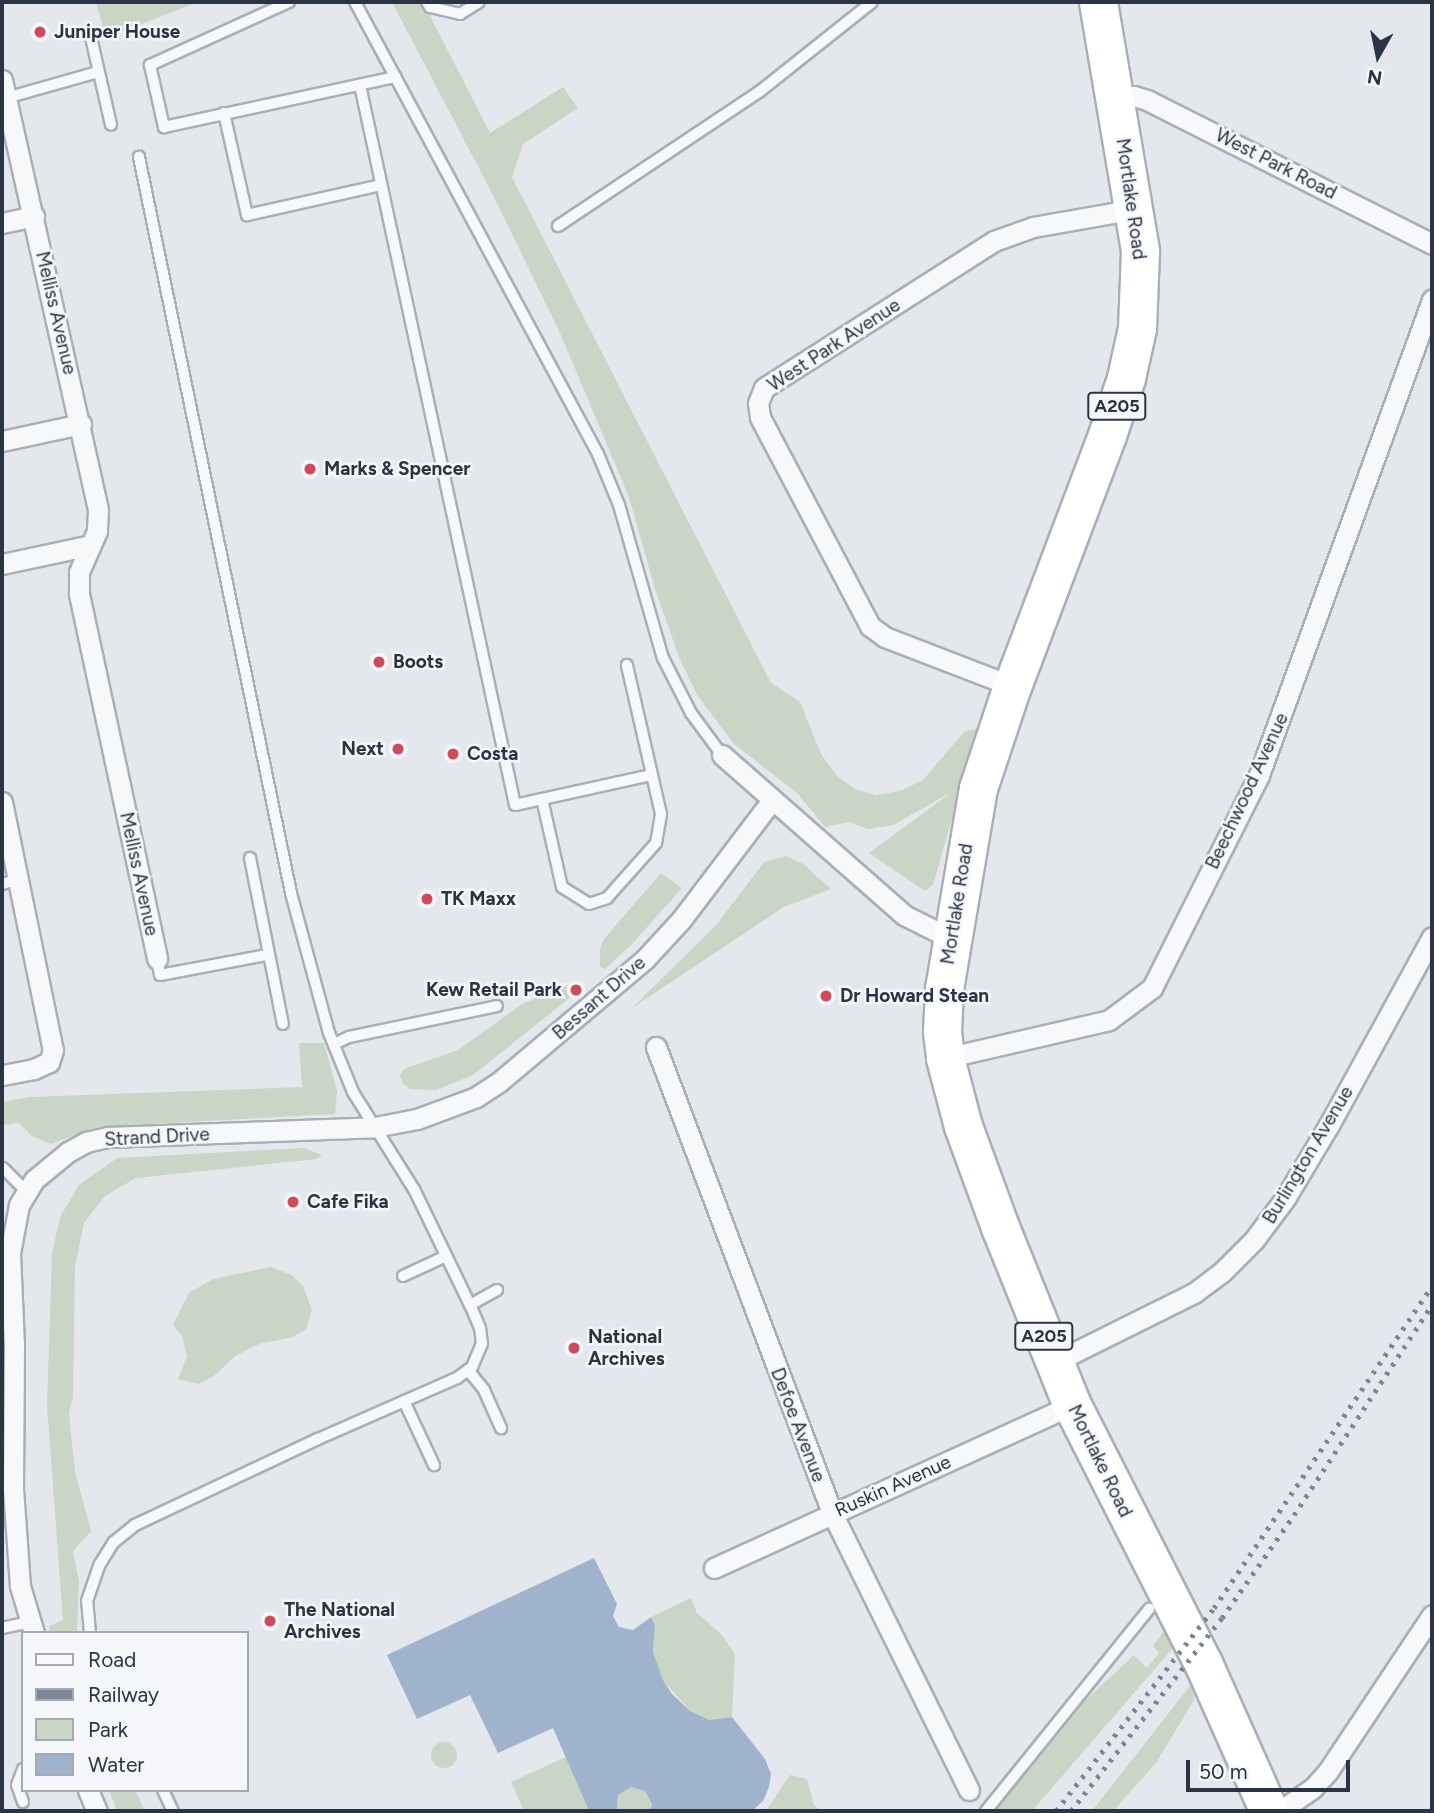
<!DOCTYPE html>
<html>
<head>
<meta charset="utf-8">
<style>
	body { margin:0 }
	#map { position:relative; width:1434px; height:1813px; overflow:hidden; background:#e4e7ec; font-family:Figtree,sans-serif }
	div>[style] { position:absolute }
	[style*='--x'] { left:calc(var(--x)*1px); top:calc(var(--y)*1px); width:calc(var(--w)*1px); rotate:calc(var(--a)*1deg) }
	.green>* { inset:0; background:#c9d6c5 }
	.round { border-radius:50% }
	.water>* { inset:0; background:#9fb4cc }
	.roads { filter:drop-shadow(2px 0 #a9aeb7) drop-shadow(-2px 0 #a9aeb7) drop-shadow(0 2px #a9aeb7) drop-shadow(0 -2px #a9aeb7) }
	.lane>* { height:10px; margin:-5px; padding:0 5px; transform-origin:5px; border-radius:5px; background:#f7f8fa }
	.street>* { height:19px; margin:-9.5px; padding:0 9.5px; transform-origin:9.5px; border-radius:9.5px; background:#f7f8fa }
	.highway>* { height:37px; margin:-18.5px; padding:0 18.5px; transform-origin:18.5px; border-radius:18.5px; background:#fff }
	.rail>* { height:5px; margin-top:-2.5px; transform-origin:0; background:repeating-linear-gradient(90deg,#7d8696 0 3.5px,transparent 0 10.5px) }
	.dots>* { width:19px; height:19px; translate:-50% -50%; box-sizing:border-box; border:4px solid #f4f6f9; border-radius:50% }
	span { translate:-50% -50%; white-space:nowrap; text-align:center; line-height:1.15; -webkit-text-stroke:5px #f4f6f9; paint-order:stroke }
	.shield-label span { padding:2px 5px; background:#f4f6f9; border:2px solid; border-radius:5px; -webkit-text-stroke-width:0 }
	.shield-label { font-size:18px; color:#2b3445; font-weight:700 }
	.poi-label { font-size:19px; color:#2b3445; font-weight:700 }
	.left { translate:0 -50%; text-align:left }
	.right { translate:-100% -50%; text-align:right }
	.street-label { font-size:19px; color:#2b3445 }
	.frame { position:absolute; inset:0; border:4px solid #2b3445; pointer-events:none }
	.legend { position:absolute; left:21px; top:1631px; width:228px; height:161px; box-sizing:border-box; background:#f4f6f9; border:2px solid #a4a8b1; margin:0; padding:9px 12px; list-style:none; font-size:21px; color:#2b3445 }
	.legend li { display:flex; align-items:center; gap:14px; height:35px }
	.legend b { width:35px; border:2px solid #a4a8b1 }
	.north { position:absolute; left:1343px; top:21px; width:70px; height:70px; -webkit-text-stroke:5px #f4f6f9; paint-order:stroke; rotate:189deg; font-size:19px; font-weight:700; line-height:28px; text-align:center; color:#2b3445 }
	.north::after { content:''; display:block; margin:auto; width:24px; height:32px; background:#2b3445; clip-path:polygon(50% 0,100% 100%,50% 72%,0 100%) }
	.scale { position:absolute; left:1186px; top:1760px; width:164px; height:32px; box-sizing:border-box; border:4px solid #2b3445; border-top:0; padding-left:9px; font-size:21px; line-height:24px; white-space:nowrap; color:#2b3445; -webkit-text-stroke:5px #f4f6f9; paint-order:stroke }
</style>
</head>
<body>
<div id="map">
	<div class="green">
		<div style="clip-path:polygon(96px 2px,198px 2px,106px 38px)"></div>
		<div style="clip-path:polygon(392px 2px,423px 2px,490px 133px,563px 87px,578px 108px,523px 144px,512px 177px,771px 683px,800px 702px,821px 754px,837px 776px,855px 789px,876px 795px,900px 791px,923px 780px,964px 732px,978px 728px,933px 885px,925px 891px,869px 853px,952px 792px,893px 825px,868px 829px,849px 822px,825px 827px,797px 793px,734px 744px,697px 695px,679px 657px,655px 589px,629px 497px,560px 333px,494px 197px)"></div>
		<div style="clip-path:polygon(786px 856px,803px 864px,831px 889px,784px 907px,632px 1008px,717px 924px,764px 862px)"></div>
		<div style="clip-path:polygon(661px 873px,682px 888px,632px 944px,605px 969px,600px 967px,600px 949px,604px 939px)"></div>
		<div style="clip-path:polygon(570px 984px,576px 985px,578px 991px,473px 1075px,436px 1090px,410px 1089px,403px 1084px,400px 1075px,404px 1069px,458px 1050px,522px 1004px)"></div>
		<div style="clip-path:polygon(299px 1043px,324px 1043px,337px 1091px,335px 1114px,96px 1127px,51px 1144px,32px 1136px,19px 1123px,2px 1125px,2px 1102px,30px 1097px,302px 1087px)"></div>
		<div style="clip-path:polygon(304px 1148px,322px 1155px,317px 1159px,136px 1178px,105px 1196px,84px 1223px,75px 1266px,73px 1397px,69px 1413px,75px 1472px,91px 1531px,73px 1551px,79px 1581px,77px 1633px,50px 1633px,49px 1626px,63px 1620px,47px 1406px,52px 1254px,60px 1217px,79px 1185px,117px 1158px)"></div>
		<div style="clip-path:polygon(271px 1267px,292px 1275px,303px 1286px,312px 1310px,306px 1329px,293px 1337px,259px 1344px,235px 1356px,214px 1376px,198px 1384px,178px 1379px,187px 1356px,182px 1336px,173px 1325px,189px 1293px,213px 1279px)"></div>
		<div style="clip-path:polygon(691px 1598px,697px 1613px,721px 1634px,735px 1654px,732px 1717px,711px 1720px,690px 1711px,663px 1680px,653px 1652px,655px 1625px,651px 1617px)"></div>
		<div style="clip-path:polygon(1168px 1625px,1179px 1641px,1032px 1811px,994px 1811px,1084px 1702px,1134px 1655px,1147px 1668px,1159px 1653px,1153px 1646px)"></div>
		<div style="clip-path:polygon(1193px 1682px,1194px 1700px,1156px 1763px,1113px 1811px,1092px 1811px)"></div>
		<div class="round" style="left:431px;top:1742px;width:26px;height:26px"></div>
		<div style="clip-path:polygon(566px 1757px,589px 1811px,524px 1811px,511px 1782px)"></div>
		<div style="clip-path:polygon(790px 1775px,807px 1779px,814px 1805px,821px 1811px,766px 1811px)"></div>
		<div style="clip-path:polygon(631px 1787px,645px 1791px,652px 1804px,650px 1811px,617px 1811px,618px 1795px)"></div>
		<div style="clip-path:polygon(109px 1790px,135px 1790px,145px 1811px,117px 1811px)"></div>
	</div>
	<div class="water">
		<div style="clip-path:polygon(594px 1558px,617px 1604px,613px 1616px,619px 1627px,633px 1630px,651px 1617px,655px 1625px,653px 1652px,663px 1680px,672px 1694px,690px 1711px,710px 1720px,732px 1717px,765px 1759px,771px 1774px,769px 1787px,763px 1801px,752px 1811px,650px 1811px,652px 1804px,645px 1791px,631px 1787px,618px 1795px,617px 1811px,589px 1811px,553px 1728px,498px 1753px,470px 1695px,417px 1719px,387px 1655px)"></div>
	</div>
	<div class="roads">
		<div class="lane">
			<div style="--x:289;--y:2;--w:153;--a:155.6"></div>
			<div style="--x:150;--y:65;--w:64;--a:77.3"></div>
			<div style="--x:164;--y:127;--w:237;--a:-12.2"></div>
			<div style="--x:355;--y:2;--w:513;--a:61.74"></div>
			<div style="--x:598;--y:454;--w:55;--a:67.6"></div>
			<div style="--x:619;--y:505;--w:159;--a:74"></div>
			<div style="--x:663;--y:658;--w:62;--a:63"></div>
			<div style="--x:691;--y:713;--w:52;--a:53.6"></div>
			<div style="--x:427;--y:2;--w:6;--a:59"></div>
			<div style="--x:430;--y:7;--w:31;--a:13"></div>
			<div style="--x:460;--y:14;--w:22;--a:-32"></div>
			<div style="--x:90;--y:33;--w:94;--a:77.1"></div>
			<div style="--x:360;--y:85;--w:736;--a:77.85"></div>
			<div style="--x:515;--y:805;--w:140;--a:-12.4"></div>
			<div style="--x:6;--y:98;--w:96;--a:-15.8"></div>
			<div style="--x:224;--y:113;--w:105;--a:77.3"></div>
			<div style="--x:247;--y:215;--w:137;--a:-12.6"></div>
			<div style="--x:558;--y:226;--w:242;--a:-33.7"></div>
			<div style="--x:759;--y:92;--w:144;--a:-38.5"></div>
			<div style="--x:542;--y:799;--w:90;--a:77.2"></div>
			<div style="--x:562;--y:887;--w:32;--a:32"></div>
			<div style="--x:589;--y:904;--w:19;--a:-18"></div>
			<div style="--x:607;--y:898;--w:74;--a:-48.3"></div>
			<div style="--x:656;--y:843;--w:29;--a:-80"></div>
			<div style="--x:661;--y:814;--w:153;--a:-102.9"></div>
			<div style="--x:250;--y:858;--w:169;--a:78.8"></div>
			<div style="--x:2;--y:884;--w:15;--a:-16"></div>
			<div style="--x:157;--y:959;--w:16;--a:79"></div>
			<div style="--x:160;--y:975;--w:109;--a:-10.6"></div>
			<div style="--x:334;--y:1044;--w:17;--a:-25"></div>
			<div style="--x:349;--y:1037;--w:151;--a:-11.8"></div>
			<div style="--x:3;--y:1168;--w:34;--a:45"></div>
			<div style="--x:403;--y:1276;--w:47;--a:-24.9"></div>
			<div style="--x:470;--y:1305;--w:31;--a:-29"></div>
			<div style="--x:468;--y:1370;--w:26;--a:51"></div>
			<div style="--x:484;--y:1390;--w:42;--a:65.9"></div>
			<div style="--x:404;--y:1401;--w:71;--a:64.9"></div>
			<div style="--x:2;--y:1628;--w:30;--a:-12"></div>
			<div style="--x:90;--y:1633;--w:32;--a:-95"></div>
			<div style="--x:87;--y:1601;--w:39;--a:-71"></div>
			<div style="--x:100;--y:1564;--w:26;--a:-58"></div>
			<div style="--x:114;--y:1542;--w:27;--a:-39"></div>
			<div style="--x:135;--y:1525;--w:202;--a:-25.2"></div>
			<div style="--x:318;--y:1439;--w:152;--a:-23.7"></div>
			<div style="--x:457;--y:1378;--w:19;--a:-36"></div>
			<div style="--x:472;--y:1367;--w:25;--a:-67"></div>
			<div style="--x:482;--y:1344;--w:16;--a:-97"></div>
			<div style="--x:480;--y:1328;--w:25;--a:-113"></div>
			<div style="--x:470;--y:1305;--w:127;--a:-115.8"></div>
			<div style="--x:415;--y:1191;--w:117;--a:-122.1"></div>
			<div style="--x:353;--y:1092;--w:64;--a:-112.1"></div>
			<div style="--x:329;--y:1033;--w:145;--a:-105.2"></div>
			<div style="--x:291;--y:893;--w:752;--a:-101.67"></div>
			<div style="--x:163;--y:1790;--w:23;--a:65"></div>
			<div style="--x:23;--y:1802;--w:18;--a:-109"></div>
			<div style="--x:17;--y:1785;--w:17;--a:-69"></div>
			<div style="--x:986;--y:1811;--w:260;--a:-51.1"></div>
		</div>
		<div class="street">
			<div style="--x:2;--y:80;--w:441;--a:77.4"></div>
			<div style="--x:98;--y:510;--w:21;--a:93"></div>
			<div style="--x:97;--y:531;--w:45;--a:113.7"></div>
			<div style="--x:79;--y:572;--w:22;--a:90"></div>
			<div style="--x:79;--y:594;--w:373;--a:77.9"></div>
			<div style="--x:1117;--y:99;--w:17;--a:-10"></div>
			<div style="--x:1134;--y:96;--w:14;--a:17"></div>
			<div style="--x:1147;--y:100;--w:319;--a:26.8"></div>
			<div style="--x:2;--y:223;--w:33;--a:-12"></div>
			<div style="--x:2;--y:441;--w:81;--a:-12.1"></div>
			<div style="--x:2;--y:564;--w:91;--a:-12.1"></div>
			<div style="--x:1012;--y:686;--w:136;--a:-158.9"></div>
			<div style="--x:885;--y:637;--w:19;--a:-144"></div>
			<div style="--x:870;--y:626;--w:236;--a:-117.8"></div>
			<div style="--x:760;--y:417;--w:14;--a:-98"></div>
			<div style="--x:758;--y:403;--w:16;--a:-68"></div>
			<div style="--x:764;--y:388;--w:273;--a:-32.6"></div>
			<div style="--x:994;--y:241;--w:41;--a:-19.7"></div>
			<div style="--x:1033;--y:227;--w:104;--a:-10"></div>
			<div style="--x:722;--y:755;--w:242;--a:41.3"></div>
			<div style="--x:904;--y:915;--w:54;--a:26.6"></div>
			<div style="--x:2;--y:802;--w:253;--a:78.4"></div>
			<div style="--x:53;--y:1050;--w:13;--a:108"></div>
			<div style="--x:49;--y:1062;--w:17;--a:155"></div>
			<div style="--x:34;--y:1069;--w:33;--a:169"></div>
			<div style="--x:656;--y:1047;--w:498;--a:69.3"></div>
			<div style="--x:832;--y:1513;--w:309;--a:63.7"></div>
			<div style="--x:945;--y:1058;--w:168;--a:-13"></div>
			<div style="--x:1109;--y:1020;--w:54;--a:-36.7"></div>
			<div style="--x:1152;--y:988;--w:238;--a:-63.3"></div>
			<div style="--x:1259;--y:775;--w:506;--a:-69.99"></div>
			<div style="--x:1055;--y:1362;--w:155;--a:-26.4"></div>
			<div style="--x:1194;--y:1293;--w:34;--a:-37"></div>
			<div style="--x:1221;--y:1273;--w:47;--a:-45"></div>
			<div style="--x:1254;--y:1240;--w:54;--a:-53.3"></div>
			<div style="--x:1286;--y:1197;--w:84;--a:-59.2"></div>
			<div style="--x:1329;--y:1125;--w:214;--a:-61.3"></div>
			<div style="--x:714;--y:1568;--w:393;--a:-24.5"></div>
			<div style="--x:34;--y:1633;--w:49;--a:-106.6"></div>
			<div style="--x:20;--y:1586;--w:97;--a:-94.1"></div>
			<div style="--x:13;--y:1489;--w:144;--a:-89.6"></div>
			<div style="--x:14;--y:1345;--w:92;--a:-92.5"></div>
			<div style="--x:10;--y:1253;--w:49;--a:-79.4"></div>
			<div style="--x:19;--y:1205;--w:29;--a:-59"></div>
			<div style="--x:34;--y:1180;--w:44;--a:-39.5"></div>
			<div style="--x:68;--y:1152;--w:21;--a:-29"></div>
			<div style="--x:86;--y:1142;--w:23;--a:-13"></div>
			<div style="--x:108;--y:1137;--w:267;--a:-2.1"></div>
			<div style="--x:375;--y:1127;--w:43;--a:-10.8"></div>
			<div style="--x:417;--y:1119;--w:63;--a:-20.4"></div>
			<div style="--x:476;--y:1097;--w:27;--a:-33"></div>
			<div style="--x:499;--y:1082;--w:191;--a:-40.1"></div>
			<div style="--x:645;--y:959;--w:53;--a:-47.3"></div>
			<div style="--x:681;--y:920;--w:151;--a:-52.8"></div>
			<div style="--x:88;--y:1790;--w:23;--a:67"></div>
			<div style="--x:1280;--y:1811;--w:39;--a:-35"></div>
			<div style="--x:1312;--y:1789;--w:24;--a:-48"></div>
			<div style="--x:1328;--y:1771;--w:187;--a:-56.3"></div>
		</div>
		<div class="highway">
			<div style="--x:1098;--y:2;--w:253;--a:80.4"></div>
			<div style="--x:1140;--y:251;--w:77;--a:92.2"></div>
			<div style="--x:1137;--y:328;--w:51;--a:102.4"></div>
			<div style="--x:1126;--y:378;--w:60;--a:108.4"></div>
			<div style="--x:1107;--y:435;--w:268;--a:110.7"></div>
			<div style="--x:1012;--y:686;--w:108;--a:108.4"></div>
			<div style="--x:978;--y:788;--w:203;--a:99.6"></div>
			<div style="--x:944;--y:988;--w:44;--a:92.6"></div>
			<div style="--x:942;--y:1032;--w:26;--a:83"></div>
			<div style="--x:945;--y:1058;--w:70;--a:75.2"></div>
			<div style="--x:963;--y:1126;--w:108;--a:69.9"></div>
			<div style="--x:1000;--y:1227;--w:192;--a:68"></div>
			<div style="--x:1072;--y:1405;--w:289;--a:63.1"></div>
			<div style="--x:1203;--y:1663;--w:162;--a:66"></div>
		</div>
	</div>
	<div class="rail">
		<div style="--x:1056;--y:1811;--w:257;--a:-52.1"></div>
		<div style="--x:1214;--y:1608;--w:389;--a:-55.9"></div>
		<div style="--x:1071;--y:1811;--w:245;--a:-52"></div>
		<div style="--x:1222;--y:1618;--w:126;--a:-55"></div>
		<div style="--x:1294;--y:1515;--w:251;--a:-56.7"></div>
	</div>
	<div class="dots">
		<div style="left:40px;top:32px;background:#d1495b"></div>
		<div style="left:310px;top:469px;background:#d1495b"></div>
		<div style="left:379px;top:662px;background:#d1495b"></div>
		<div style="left:398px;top:749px;background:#d1495b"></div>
		<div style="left:453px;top:754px;background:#d1495b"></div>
		<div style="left:427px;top:899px;background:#d1495b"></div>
		<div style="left:576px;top:990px;background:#d1495b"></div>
		<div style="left:826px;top:996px;background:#d1495b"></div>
		<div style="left:293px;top:1202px;background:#d1495b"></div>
		<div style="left:574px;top:1348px;background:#d1495b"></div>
		<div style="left:270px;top:1621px;background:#d1495b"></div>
	</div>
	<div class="shield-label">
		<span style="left:1117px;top:406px">A205</span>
		<span style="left:1044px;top:1336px">A205</span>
	</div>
	<div class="poi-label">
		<span class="left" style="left:54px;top:32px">Juniper House</span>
		<span class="left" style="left:324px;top:469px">Marks &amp; Spencer</span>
		<span class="left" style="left:393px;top:662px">Boots</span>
		<span class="right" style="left:384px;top:749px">Next</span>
		<span class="left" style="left:467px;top:754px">Costa</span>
		<span class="left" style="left:441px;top:899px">TK Maxx</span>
		<span class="right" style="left:562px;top:990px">Kew Retail Park</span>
		<span class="left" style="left:840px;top:996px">Dr Howard Stean</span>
		<span class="left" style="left:307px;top:1202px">Cafe Fika</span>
		<span class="left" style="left:588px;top:1348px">National<br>Archives</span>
		<span class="left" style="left:284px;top:1621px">The National<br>Archives</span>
	</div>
	<div class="street-label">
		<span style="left:1276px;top:164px;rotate:27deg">West Park Road</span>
		<span style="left:1131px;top:199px;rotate:82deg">Mortlake Road</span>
		<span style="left:56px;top:313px;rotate:77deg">Melliss Avenue</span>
		<span style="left:834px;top:345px;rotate:-33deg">West Park Avenue</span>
		<span style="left:1247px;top:791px;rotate:-65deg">Beechwood Avenue</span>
		<span style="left:139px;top:874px;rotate:78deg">Melliss Avenue</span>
		<span style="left:957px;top:904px;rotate:-81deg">Mortlake Road</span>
		<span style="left:599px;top:998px;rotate:-41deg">Bessant Drive</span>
		<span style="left:157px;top:1137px;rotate:-3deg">Strand Drive</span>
		<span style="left:1308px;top:1155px;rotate:-59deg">Burlington Avenue</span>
		<span style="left:798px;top:1425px;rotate:69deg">Defoe Avenue</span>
		<span style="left:1100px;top:1461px;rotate:64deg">Mortlake Road</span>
		<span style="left:893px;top:1486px;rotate:-24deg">Ruskin Avenue</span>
	</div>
	<div class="frame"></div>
	<ul class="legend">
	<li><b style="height:9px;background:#f7f8fa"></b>Road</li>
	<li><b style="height:9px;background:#7d8696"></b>Railway</li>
	<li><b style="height:19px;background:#c9d6c5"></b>Park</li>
	<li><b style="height:19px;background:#9fb4cc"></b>Water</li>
	</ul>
	<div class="north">N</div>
	<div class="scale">50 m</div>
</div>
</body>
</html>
